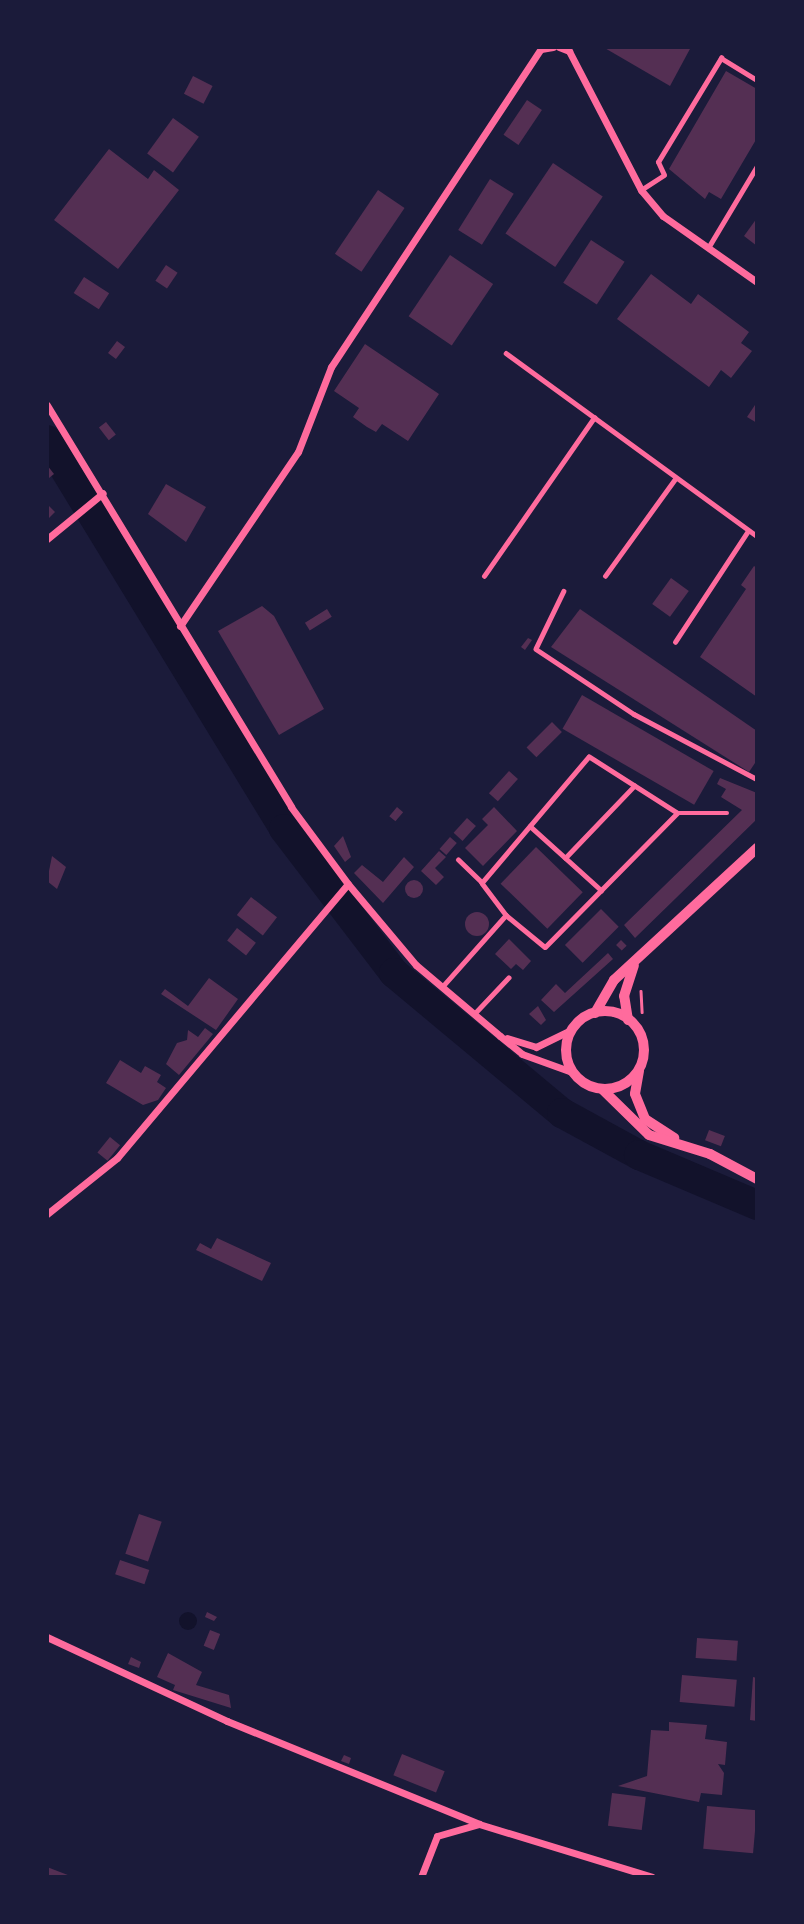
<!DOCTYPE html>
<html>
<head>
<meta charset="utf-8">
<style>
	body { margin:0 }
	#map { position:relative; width:804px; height:1924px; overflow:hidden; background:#1b1b3a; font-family:Rubik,sans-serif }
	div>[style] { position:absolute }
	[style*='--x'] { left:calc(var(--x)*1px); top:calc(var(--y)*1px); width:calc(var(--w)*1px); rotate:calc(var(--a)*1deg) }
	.water>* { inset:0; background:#12122b }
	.round { border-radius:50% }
	.river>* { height:30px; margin:-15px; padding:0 15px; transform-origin:15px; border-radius:15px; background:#12122b }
	.building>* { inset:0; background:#542f53; transform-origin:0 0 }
	.path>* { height:2.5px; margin:-1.25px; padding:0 1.25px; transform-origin:1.25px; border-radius:1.25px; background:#ff6b9d }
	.service>* { height:4.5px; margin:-2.25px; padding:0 2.25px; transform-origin:2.25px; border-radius:2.25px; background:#ff6b9d }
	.minor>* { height:7px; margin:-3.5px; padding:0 3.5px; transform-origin:3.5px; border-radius:3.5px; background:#ff6b9d }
	.tertiary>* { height:10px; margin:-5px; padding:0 5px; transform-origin:5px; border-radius:5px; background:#ff6b9d }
	.tertiary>.ring { margin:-5px; padding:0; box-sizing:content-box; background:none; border:10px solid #ff6b9d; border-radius:50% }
	span { translate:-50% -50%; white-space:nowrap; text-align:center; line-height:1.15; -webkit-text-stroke:5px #1b1b3a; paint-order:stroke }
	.frame { position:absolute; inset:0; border:49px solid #1b1b3a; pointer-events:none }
</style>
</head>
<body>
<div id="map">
	<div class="water">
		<div class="round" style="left:179px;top:1612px;width:18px;height:18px"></div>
	</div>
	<div class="river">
		<div style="--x:47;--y:440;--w:456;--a:58.6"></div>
		<div style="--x:284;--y:829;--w:181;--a:52.6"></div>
		<div style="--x:394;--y:973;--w:219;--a:39.8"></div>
		<div style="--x:562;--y:1113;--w:88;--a:28.6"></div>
		<div style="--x:639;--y:1155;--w:128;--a:23"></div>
	</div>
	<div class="building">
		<div style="clip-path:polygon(603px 47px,691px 47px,670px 86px)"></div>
		<div style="clip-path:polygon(726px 71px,757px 89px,757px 138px,721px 199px,709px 192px,705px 199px,669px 169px)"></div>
		<div style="left:193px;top:76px;width:22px;height:20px;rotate:27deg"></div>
		<div style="left:527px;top:100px;width:18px;height:42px;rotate:34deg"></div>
		<div style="left:173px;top:118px;width:32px;height:44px;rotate:36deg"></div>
		<div style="clip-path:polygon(109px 149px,148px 179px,154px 170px,179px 190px,118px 269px,54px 220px)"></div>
		<div style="left:553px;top:163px;width:60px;height:85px;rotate:34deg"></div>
		<div style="left:490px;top:179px;width:28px;height:60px;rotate:32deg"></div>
		<div style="left:378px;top:190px;width:32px;height:77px;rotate:34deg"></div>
		<div style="clip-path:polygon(757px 218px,757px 246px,744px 236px)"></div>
		<div style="left:591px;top:240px;width:40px;height:51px;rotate:33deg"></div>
		<div style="left:450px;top:255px;width:52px;height:74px;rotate:34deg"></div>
		<div style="left:166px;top:265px;width:14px;height:19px;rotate:34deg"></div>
		<div style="clip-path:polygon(651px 274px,691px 304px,698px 294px,749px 332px,741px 343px,752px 351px,731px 378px,721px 370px,709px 387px,617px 319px)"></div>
		<div style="left:84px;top:277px;width:30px;height:19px;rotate:33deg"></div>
		<div style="left:117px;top:341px;width:10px;height:15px;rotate:37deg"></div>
		<div style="clip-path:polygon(365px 344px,439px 394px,408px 441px,382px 424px,376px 432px,367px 427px,353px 417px,359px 408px,334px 391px)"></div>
		<div style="clip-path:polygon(757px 402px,757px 423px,747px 417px)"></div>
		<div style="left:106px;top:422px;width:16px;height:9px;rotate:52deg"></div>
		<div style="clip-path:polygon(47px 465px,54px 474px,49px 478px,47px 476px)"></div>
		<div style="clip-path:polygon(166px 484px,206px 507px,186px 542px,148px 514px)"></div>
		<div style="clip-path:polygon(47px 504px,55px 512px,47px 520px)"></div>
		<div style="clip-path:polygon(754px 566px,757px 568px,757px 697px,700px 657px,746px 589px,741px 585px)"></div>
		<div style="left:671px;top:578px;width:22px;height:32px;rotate:36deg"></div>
		<div style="clip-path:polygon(262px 606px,274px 616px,324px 709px,279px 735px,218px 631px)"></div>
		<div style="left:327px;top:609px;width:9px;height:26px;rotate:58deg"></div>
		<div style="clip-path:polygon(580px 609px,757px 731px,757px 760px,749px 772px,551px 647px)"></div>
		<div style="clip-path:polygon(528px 638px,532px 640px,525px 650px,521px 647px)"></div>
		<div style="left:582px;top:695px;width:152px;height:39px;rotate:30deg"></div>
		<div style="left:552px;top:722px;width:14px;height:36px;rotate:45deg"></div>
		<div style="left:509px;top:771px;width:12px;height:30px;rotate:42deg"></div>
		<div style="clip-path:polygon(720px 778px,757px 793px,757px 819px,635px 938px,624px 925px,742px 810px,721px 797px,726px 789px,717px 784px)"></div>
		<div style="left:397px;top:807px;width:8px;height:12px;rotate:40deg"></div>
		<div style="clip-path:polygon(494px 807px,517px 831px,483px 866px,465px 848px,488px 825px,482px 819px)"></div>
		<div style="left:467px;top:818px;width:12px;height:20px;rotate:42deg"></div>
		<div style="clip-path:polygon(343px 836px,351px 857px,345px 862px,334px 846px)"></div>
		<div style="left:450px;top:837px;width:9px;height:16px;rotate:41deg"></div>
		<div style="left:536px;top:847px;width:65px;height:51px;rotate:44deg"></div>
		<div style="clip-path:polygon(439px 851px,446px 857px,435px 868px,444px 877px,436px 885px,421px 871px)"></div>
		<div style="clip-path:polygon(52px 856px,66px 867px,57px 889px,47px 881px)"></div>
		<div style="clip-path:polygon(404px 857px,414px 867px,383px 903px,354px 873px,362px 865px,383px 882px)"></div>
		<div class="round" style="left:405px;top:880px;width:18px;height:18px"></div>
		<div style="left:251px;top:897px;width:33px;height:23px;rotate:38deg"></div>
		<div style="left:601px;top:909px;width:25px;height:51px;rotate:45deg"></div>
		<div class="round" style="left:465px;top:912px;width:24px;height:24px"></div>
		<div style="left:237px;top:928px;width:24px;height:16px;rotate:38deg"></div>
		<div style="clip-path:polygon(509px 939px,531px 961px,523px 970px,516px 964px,511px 969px,495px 954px)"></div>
		<div style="left:621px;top:940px;width:8px;height:7px;rotate:45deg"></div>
		<div style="clip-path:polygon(608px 953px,613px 959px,554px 1012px,541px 1000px,556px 984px,565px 993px)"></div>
		<div style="clip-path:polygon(209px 978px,238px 999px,216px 1030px,161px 994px,165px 989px,188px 1006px)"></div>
		<div style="clip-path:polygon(538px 1006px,546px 1020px,541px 1025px,529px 1014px)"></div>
		<div style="clip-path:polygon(205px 1028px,213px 1034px,179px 1075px,166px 1064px,177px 1043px,187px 1040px,188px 1030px,198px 1037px)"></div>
		<div style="clip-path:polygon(120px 1060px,141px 1073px,145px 1066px,161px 1075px,157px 1082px,166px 1088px,158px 1100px,143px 1105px,106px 1083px)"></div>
		<div style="left:709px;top:1130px;width:17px;height:11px;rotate:21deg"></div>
		<div style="left:110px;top:1137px;width:13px;height:20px;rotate:39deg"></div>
		<div style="clip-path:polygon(217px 1238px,271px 1263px,262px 1281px,196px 1250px,200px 1243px,211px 1249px)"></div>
		<div style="left:139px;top:1514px;width:24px;height:42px;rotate:19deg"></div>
		<div style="left:120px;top:1560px;width:31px;height:15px;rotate:19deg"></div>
		<div style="clip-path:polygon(207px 1612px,217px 1617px,214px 1621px,205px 1617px)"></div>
		<div style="left:210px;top:1630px;width:11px;height:17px;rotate:22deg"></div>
		<div style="left:697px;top:1638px;width:41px;height:20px;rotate:4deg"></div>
		<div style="clip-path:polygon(168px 1653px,202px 1672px,196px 1685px,229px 1695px,231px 1708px,173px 1690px,175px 1685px,157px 1677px)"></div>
		<div style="clip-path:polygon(131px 1657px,141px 1662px,139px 1668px,128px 1664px)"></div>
		<div style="left:682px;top:1675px;width:55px;height:27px;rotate:5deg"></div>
		<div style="clip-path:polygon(753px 1677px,757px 1678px,757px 1721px,750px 1720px)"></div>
		<div style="clip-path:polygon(669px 1722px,707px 1725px,705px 1739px,727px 1742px,725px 1765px,718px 1764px,724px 1773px,722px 1795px,701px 1793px,699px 1802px,618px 1786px,647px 1776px,651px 1730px,669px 1731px)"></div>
		<div style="left:402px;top:1754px;width:46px;height:23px;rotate:22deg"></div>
		<div style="clip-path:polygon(344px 1755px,351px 1758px,349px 1764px,341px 1761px)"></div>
		<div style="left:612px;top:1793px;width:34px;height:33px;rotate:7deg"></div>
		<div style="left:707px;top:1806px;width:50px;height:43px;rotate:5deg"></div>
		<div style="clip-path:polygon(47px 1867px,73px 1877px,47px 1877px)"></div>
	</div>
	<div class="path">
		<div style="--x:641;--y:991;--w:21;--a:87"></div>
	</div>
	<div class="service">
		<div style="--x:641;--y:190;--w:27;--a:-33"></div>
		<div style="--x:664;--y:175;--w:14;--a:-115"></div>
		<div style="--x:658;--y:162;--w:122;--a:-58.8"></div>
		<div style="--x:721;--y:58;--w:42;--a:31.4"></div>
		<div style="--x:708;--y:248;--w:96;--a:-59.1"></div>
		<div style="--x:506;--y:353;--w:311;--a:36.1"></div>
		<div style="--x:484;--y:576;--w:193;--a:-55.2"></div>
		<div style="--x:605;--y:576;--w:120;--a:-54.2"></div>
		<div style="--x:564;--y:591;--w:64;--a:115.8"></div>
		<div style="--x:536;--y:649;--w:118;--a:33.6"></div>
		<div style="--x:634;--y:714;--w:139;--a:27.9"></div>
		<div style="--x:675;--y:642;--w:133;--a:-56.7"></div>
		<div style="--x:677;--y:813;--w:50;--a:0"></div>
		<div style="--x:530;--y:826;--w:96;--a:42"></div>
		<div style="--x:565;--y:858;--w:100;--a:-46.2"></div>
		<div style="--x:482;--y:883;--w:40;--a:53"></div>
		<div style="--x:442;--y:987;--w:96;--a:-48.4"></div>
		<div style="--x:506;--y:915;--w:50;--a:39.4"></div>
		<div style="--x:545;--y:947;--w:188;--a:-45.4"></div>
		<div style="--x:677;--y:813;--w:104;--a:-147.5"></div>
		<div style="--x:589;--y:757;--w:165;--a:130.3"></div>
		<div style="--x:482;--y:883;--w:33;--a:-136"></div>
		<div style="--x:474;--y:1014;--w:50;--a:-46.6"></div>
	</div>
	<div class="minor">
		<div style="--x:559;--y:47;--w:11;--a:22"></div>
		<div style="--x:569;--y:51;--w:157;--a:62.6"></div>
		<div style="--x:641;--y:190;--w:34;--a:50"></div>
		<div style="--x:663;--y:216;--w:115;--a:35.1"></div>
		<div style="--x:47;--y:405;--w:470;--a:58.7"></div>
		<div style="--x:291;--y:807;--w:96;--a:53.5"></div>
		<div style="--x:348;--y:884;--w:106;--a:50"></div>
		<div style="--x:416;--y:965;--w:110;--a:40.2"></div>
		<div style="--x:500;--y:1036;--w:28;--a:39"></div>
		<div style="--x:522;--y:1054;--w:53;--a:19.8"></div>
		<div style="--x:47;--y:539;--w:72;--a:-39.4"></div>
		<div style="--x:180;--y:626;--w:210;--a:-55.9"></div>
		<div style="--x:298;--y:452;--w:91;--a:-68.8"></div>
		<div style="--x:331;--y:367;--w:381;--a:-56.6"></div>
		<div style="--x:541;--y:49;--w:12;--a:-9"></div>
		<div style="--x:507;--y:1038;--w:30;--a:17"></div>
		<div style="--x:536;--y:1047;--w:39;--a:-26"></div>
		<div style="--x:47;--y:1214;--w:90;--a:-38.7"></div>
		<div style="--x:117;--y:1158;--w:358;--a:-49.9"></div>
		<div style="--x:47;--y:1637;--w:199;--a:25"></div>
		<div style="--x:227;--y:1721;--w:272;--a:22.2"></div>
		<div style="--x:421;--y:1877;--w:44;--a:-68.7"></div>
		<div style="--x:437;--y:1836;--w:44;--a:-15.9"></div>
		<div style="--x:479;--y:1824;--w:181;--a:17"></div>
	</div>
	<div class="tertiary">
		<div class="ring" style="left:566px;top:1011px;width:68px;height:68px"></div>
		<div style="--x:595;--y:1013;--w:38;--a:-60"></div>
		<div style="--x:614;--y:980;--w:195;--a:-42.7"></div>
		<div style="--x:628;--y:1020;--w:24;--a:-99"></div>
		<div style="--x:624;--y:996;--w:32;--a:-72"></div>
		<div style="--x:639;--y:1071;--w:23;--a:100"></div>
		<div style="--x:635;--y:1094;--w:27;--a:68"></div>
		<div style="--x:645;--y:1119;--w:35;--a:33"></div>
		<div style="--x:603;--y:1090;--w:64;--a:44.4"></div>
		<div style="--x:649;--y:1135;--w:64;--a:17.3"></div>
		<div style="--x:710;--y:1154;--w:53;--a:28"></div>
	</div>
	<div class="frame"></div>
</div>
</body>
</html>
